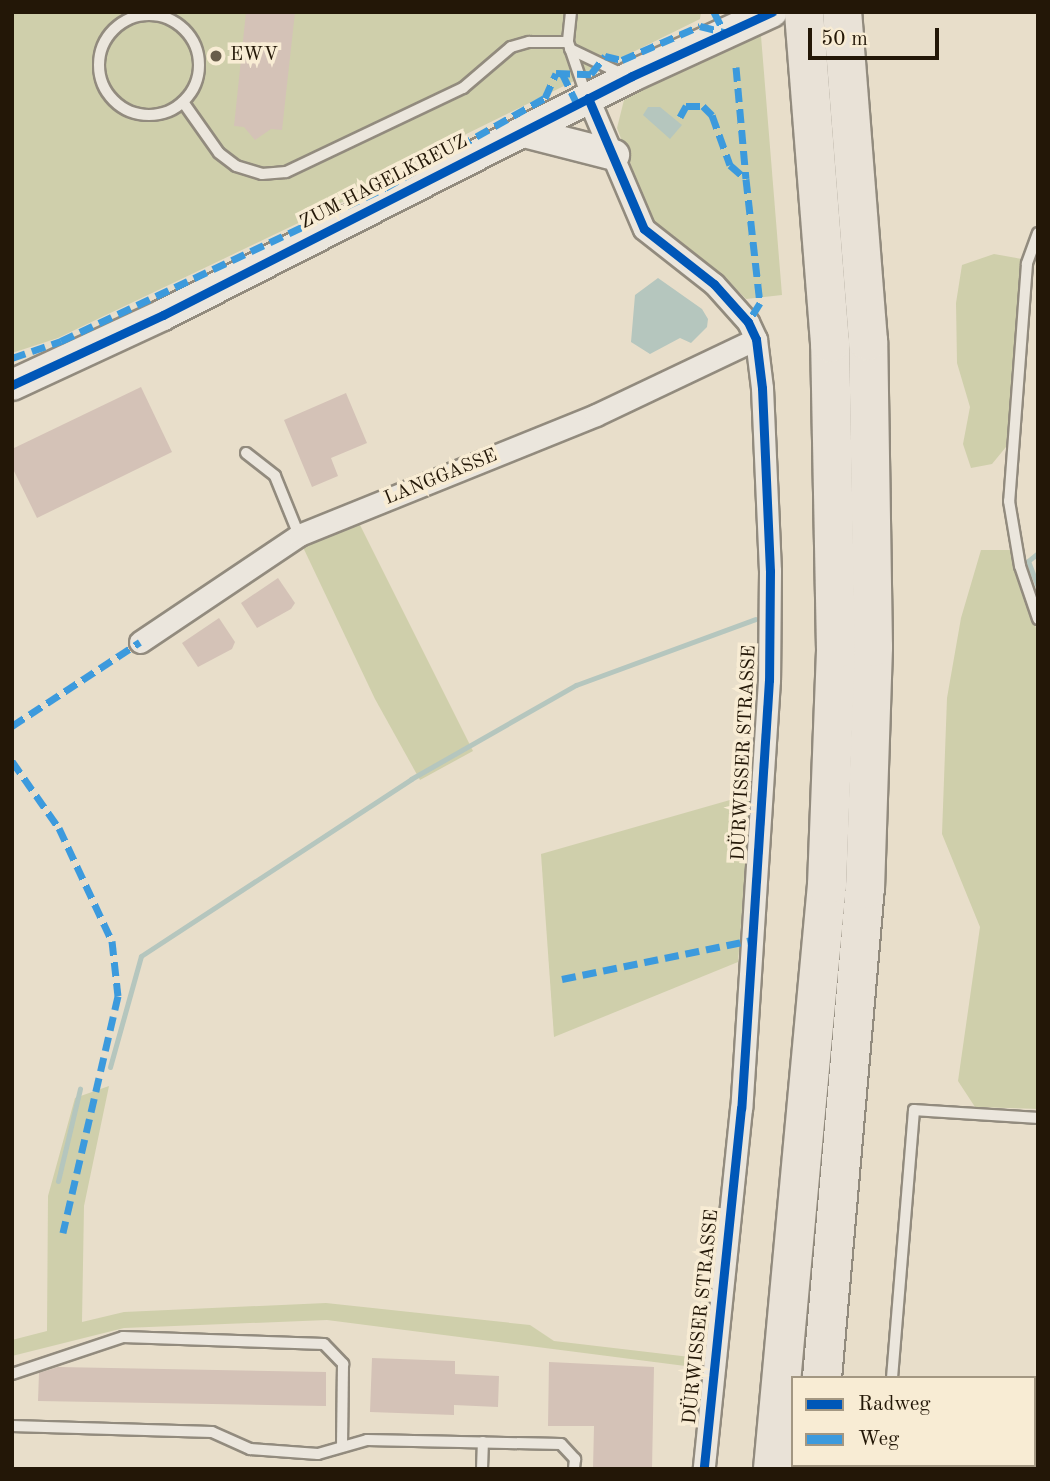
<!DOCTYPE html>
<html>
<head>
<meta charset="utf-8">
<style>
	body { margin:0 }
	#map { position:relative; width:1050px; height:1481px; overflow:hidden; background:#e8deca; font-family:"Old Standard TT",serif }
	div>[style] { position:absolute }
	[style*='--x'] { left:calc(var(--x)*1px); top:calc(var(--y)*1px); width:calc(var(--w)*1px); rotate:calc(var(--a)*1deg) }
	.green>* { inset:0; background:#cfcfab }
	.water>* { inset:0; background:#b5c6be }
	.stream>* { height:5px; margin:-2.5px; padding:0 2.5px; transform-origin:2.5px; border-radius:2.5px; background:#b5c6be }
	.building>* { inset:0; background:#d4c2b7 }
	.roads { filter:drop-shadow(2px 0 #928b7e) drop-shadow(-2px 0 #928b7e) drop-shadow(0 2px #928b7e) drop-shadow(0 -2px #928b7e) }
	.lane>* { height:10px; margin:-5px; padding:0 5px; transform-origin:5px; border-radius:5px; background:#ebe6dd }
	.lane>.ring { margin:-5px; padding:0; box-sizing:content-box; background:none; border:10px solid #ebe6dd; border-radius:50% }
	.street>* { height:21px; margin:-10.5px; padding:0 10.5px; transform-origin:10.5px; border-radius:10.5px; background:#ebe6dd }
	.secondary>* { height:30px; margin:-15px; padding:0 15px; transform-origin:15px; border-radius:15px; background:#ebe6dd }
	.highway>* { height:38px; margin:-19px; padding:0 19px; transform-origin:19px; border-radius:19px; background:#e9e2d7 }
	.quiet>* { height:7px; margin-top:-3.5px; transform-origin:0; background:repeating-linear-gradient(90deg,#3c9add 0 14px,transparent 0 21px) }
	.cycleway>* { height:9px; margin:-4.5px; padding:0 4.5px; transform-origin:4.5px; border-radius:4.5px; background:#0057b8 }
	.dots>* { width:19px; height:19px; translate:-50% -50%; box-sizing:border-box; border:4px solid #f8ecd4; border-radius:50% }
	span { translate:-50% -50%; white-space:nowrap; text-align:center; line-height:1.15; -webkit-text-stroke:7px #f8ecd4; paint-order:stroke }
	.poi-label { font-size:19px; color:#231707 }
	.left { translate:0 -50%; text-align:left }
	.street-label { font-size:19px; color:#231707 }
	.frame { position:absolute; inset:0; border:14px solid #231707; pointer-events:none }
	.legend { position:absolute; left:791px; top:1376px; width:245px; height:91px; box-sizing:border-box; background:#f8ecd4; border:2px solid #a39782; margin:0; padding:9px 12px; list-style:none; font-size:21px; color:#231707 }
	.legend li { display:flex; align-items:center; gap:14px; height:35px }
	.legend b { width:35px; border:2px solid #a39782 }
	.scale { position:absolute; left:808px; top:28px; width:131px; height:32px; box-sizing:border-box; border:4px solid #231707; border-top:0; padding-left:9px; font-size:21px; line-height:24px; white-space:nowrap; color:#231707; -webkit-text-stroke:5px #f8ecd4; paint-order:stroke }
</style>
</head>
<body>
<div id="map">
	<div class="green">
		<div style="clip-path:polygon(12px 12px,701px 12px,700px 19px,442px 146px,382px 183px,58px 338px,12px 353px)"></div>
		<div style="clip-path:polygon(761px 36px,782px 295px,746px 299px,721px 273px,668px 239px,652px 221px,617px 128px,624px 100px,727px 46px)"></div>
		<div style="clip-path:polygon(994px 254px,1022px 259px,1006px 447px,992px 464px,971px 468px,963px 444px,970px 407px,957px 363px,956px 303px,962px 265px)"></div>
		<div style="clip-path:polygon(356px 517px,473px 751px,420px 780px,375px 699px,301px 543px)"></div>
		<div style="clip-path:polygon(981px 550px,1010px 550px,1038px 634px,1038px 1109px,975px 1107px,958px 1081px,980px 927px,942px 834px,947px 698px,961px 618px)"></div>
		<div style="clip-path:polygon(751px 794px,738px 962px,554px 1037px,541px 854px)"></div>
		<div style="clip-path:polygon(109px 1086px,84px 1206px,82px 1322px,124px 1312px,326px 1303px,530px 1325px,554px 1341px,690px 1357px,701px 1368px,327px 1320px,124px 1328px,12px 1356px,12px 1340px,47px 1331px,48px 1196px,75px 1098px)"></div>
	</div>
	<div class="water">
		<div style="clip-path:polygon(648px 107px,660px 107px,682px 125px,670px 139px,643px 115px)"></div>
		<div style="clip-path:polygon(658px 278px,702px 309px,708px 319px,707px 327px,691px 343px,680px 338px,650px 354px,631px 342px,635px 295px)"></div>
	</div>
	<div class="stream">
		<div style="--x:1038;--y:553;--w:13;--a:141"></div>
		<div style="--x:1028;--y:561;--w:28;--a:69"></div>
		<div style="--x:110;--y:1067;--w:115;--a:-74.4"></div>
		<div style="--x:141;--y:956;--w:323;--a:-33.2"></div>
		<div style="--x:411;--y:779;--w:190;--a:-29.7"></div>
		<div style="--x:576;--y:685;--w:191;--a:-20.2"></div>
		<div style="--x:58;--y:1181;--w:95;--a:-76.6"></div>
	</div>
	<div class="building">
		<div style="clip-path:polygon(246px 12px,295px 12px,282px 130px,271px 129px,255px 140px,244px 127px,234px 126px)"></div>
		<div style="clip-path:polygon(141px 387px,172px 452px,37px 518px,12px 467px,12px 449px)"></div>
		<div style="clip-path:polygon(346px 393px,367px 443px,331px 458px,338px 476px,312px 487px,284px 420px)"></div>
		<div style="clip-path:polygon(278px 578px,295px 603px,291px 609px,257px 628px,241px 603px)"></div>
		<div style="clip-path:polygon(219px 618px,235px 642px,232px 649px,198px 667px,182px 643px)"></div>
		<div style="clip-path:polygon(372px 1358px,455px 1361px,455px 1374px,499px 1376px,498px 1407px,454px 1405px,454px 1415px,370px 1412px)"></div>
		<div style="clip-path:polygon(549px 1362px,654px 1367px,652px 1469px,593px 1469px,594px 1426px,548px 1426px)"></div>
		<div style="clip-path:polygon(58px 1367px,326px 1372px,326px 1406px,38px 1401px,39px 1373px)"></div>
	</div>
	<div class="roads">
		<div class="lane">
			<div style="--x:571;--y:12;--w:30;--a:96"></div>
			<div style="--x:568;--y:42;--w:56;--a:71.2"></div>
			<div class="ring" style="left:99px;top:15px;width:90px;height:90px"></div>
			<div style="--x:570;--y:49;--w:55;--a:25.6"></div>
			<div style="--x:183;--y:102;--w:62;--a:54.8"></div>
			<div style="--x:219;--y:153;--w:21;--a:37"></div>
			<div style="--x:236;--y:166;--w:27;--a:17"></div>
			<div style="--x:262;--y:174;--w:24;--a:-5"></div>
			<div style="--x:286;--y:172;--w:196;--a:-25.4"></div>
			<div style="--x:463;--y:88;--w:63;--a:-40.5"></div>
			<div style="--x:511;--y:47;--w:19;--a:-16"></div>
			<div style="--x:529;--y:42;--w:39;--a:0"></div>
			<div style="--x:1038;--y:233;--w:33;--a:110"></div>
			<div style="--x:1027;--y:264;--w:238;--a:94.3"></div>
			<div style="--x:1009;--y:501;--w:66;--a:80.4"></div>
			<div style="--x:1020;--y:566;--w:56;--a:71.2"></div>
			<div style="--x:246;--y:453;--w:37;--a:38"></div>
			<div style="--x:275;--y:476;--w:64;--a:67.9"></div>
			<div style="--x:12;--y:1374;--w:117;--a:-18.4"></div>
			<div style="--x:123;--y:1337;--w:201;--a:2"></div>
			<div style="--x:324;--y:1344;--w:28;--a:46"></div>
			<div style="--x:343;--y:1364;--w:82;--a:90.7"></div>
			<div style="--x:892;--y:1378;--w:269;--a:-85.3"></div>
			<div style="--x:914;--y:1110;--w:124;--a:3.7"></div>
			<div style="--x:12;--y:1426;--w:200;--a:1.7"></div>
			<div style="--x:212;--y:1432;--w:42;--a:24.1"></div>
			<div style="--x:250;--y:1449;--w:68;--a:4.2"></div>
			<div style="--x:318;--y:1454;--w:51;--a:-15.9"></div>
			<div style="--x:367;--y:1440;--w:194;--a:1.2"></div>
			<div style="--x:561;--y:1444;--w:21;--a:47"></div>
			<div style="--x:575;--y:1459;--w:10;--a:96"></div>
			<div style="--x:482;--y:1469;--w:27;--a:-88"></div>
			<div style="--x:885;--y:1469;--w:4;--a:-90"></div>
		</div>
		<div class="street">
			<div style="--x:588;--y:98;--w:142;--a:66.9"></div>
			<div style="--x:644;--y:229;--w:89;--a:38.2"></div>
			<div style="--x:714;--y:284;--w:51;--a:48.2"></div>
			<div style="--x:748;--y:322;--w:19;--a:65"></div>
			<div style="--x:756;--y:339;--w:49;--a:83"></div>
			<div style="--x:762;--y:388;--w:183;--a:87.5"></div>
			<div style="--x:770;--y:571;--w:109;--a:90.5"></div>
			<div style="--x:769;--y:680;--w:429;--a:93.7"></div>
			<div style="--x:741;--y:1108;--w:363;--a:95.9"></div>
			<div style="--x:140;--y:642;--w:192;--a:-33.9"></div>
			<div style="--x:299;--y:535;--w:320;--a:-22"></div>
			<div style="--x:596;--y:415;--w:177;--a:-25.4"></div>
		</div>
		<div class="secondary">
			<div style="--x:524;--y:132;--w:93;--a:14.3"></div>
			<div style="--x:12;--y:385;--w:166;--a:-24.9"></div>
			<div style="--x:163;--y:315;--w:526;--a:-27"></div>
			<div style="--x:632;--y:76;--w:154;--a:-24.6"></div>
		</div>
		<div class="highway">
			<div style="--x:822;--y:1378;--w:491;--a:-85"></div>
			<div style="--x:865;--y:889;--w:242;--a:-88.1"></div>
			<div style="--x:873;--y:647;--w:306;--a:-90.9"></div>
			<div style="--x:868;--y:341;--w:330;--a:-94.5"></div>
			<div style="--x:773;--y:1469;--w:586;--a:-84.72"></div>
			<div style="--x:827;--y:885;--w:236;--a:-87.8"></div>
			<div style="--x:836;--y:649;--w:306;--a:-91.1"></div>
			<div style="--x:830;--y:343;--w:332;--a:-94.5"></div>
			<div style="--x:814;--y:1469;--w:4;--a:-90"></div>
		</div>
	</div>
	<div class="quiet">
		<div style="--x:714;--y:12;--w:22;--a:63"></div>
		<div style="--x:736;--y:67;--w:112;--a:84.9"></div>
		<div style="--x:562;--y:73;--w:34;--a:64"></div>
		<div style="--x:680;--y:117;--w:13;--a:-61"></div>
		<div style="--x:686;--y:106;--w:17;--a:0"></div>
		<div style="--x:703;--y:106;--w:13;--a:45"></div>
		<div style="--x:712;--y:115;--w:53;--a:70.2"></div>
		<div style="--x:730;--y:165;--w:21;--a:41"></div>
		<div style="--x:746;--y:179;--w:125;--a:83.6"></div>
		<div style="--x:760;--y:303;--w:22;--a:122"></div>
		<div style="--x:12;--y:358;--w:52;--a:-19.1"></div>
		<div style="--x:61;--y:341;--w:358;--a:-25.3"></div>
		<div style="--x:385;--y:188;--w:184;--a:-29.4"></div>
		<div style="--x:545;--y:98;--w:27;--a:-66"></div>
		<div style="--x:556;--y:73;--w:35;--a:2"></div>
		<div style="--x:591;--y:74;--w:23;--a:-52"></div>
		<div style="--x:605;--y:56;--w:17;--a:13"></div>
		<div style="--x:622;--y:60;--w:85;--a:-23.6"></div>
		<div style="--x:700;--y:26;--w:25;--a:14"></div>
		<div style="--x:12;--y:726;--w:153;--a:-33.3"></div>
		<div style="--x:12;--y:761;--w:82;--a:55"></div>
		<div style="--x:59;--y:828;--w:125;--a:64.9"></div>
		<div style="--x:112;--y:941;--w:55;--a:83.8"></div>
		<div style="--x:118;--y:996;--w:243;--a:103.1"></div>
		<div style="--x:562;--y:979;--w:194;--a:-11.6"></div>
	</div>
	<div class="cycleway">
		<div style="--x:588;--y:98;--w:142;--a:66.9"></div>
		<div style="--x:644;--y:229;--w:89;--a:38.2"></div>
		<div style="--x:714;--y:284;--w:51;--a:48.2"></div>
		<div style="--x:748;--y:322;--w:19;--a:65"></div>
		<div style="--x:756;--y:339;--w:49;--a:83"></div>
		<div style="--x:762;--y:388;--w:183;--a:87.5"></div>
		<div style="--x:770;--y:571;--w:109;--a:90.5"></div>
		<div style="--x:769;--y:680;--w:429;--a:93.7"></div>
		<div style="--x:741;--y:1108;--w:363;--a:95.9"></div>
		<div style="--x:12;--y:385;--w:166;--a:-24.9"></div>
		<div style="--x:163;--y:315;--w:526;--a:-27"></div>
		<div style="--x:632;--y:76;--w:154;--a:-24.6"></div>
	</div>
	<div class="dots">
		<div style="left:216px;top:56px;background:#685d4b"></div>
	</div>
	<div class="poi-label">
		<span class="left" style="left:230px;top:56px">EWV</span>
	</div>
	<div class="street-label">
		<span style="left:384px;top:183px;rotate:-27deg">ZUM HAGELKREUZ</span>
		<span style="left:441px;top:478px;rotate:-22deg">LANGGASSE</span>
		<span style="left:745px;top:753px;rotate:-87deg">DÜRWISSER STRASSE</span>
		<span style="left:702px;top:1317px;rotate:-84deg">DÜRWISSER STRASSE</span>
	</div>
	<div class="frame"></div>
	<ul class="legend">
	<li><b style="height:9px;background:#0057b8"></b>Radweg</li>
	<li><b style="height:9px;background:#3c9add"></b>Weg</li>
	</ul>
	<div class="scale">50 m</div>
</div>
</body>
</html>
